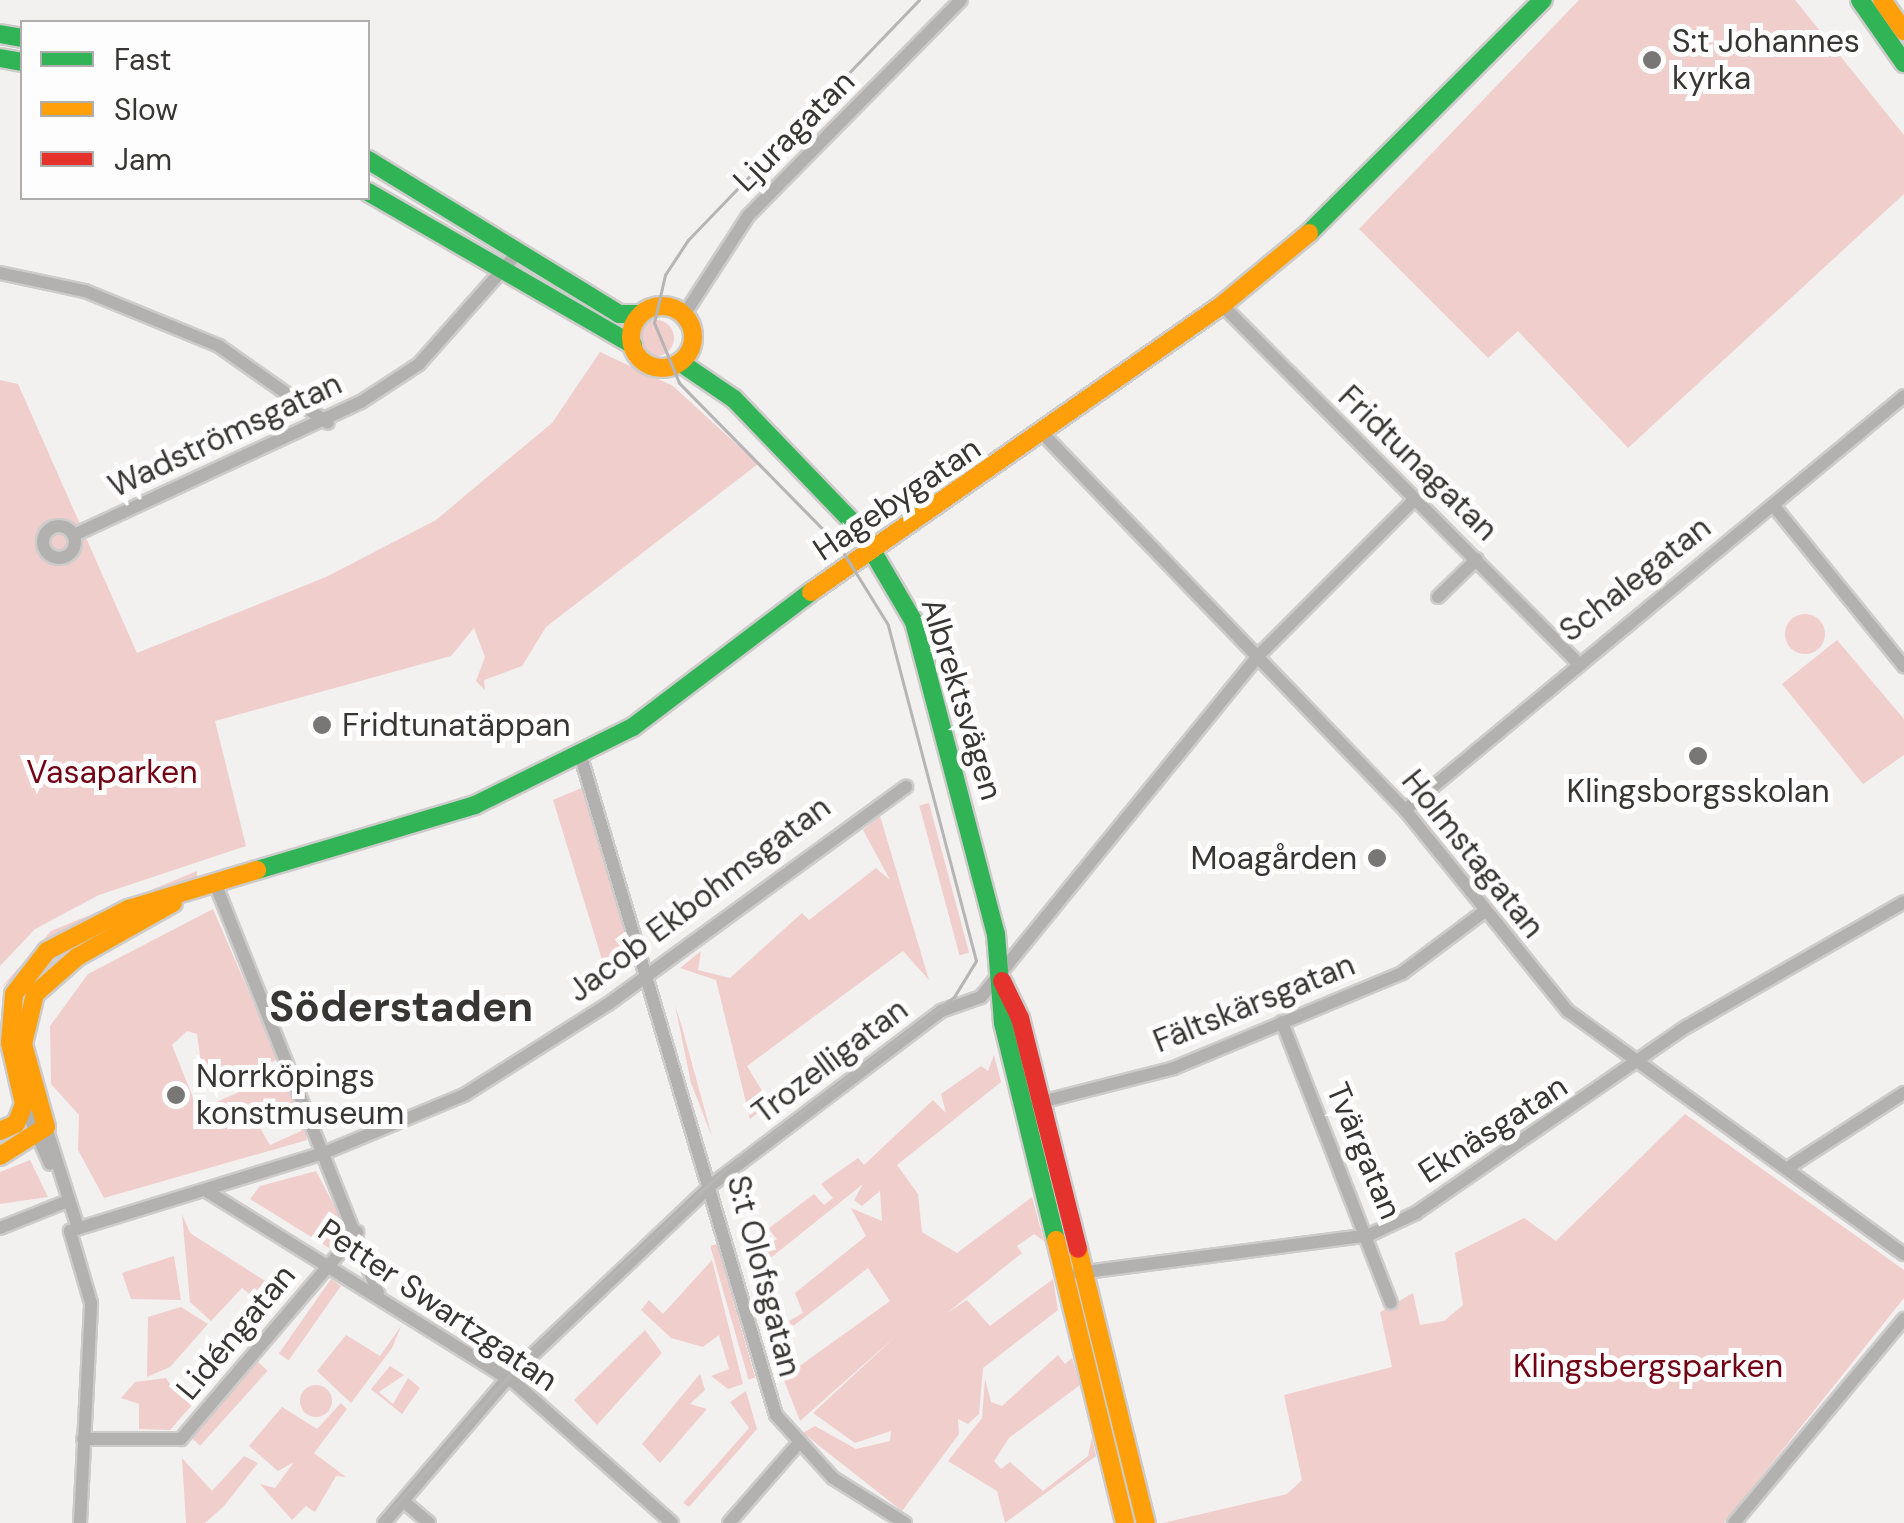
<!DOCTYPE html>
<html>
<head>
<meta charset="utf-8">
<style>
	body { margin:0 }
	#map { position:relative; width:1904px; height:1523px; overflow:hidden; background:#f3f0f0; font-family:"DM Sans",sans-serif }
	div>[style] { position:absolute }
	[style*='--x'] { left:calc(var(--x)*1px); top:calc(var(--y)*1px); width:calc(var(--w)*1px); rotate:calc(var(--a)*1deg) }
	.green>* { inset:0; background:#f0cecc; transform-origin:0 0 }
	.round { border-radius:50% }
	.roads { filter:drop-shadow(2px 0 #cdcccb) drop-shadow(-2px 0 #cdcccb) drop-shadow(0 2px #cdcccb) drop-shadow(0 -2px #cdcccb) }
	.street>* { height:12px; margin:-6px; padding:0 6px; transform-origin:6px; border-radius:6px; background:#b2b1b0 }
	.street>.ring { margin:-6px; padding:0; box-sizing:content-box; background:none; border:12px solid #b2b1b0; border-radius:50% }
	.fast>* { height:18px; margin:-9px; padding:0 9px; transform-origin:9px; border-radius:9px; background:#30b455 }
	.slow>* { height:18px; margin:-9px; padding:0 9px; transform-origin:9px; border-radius:9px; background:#ff9f0a }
	.slow>.ring { margin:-9px; padding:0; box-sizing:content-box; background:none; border:18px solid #ff9f0a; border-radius:50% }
	.jam>* { height:18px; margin:-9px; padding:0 9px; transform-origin:9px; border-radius:9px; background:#e5322d }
	.tram>* { height:2.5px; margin:-1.25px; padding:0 1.25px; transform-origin:1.25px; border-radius:1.25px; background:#b6b4b4 }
	.dots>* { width:28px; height:28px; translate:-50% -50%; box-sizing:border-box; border:5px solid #fefdfd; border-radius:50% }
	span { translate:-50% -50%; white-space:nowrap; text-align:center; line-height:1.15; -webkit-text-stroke:10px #fefdfd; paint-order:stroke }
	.poi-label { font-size:32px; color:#383635 }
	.left { translate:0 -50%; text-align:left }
	.right { translate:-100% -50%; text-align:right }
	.street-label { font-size:32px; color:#383635 }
	.park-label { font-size:32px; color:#720315 }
	.district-label { font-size:42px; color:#383635; font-weight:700 }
	.legend { position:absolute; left:20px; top:20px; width:350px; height:180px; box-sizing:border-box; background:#fefdfd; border:2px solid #afadad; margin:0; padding:12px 18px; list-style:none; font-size:30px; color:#383635 }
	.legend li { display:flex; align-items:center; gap:20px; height:50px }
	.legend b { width:50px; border:2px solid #afadad }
</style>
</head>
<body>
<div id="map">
	<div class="green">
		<div style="clip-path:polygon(1579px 0,1795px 0,1904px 135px,1904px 194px,1628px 448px,1518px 331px,1488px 358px,1359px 229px)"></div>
		<div class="round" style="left:638px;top:320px;width:36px;height:36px"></div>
		<div style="clip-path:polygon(600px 352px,673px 386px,758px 464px,546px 627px,522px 666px,484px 680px,485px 690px,476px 681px,485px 657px,474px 628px,451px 656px,215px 721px,246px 846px,99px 895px,35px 929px,0 966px,0 380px,18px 384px,137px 653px,326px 577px,436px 520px,552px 423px)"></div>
		<div class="round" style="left:1785px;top:614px;width:40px;height:40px"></div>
		<div style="clip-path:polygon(1837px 640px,1904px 719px,1904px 755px,1863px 784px,1782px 684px)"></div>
		<div style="clip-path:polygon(584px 787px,634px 957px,608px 979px,553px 800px)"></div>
		<div style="left:929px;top:803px;width:155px;height:10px;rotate:75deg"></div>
		<div style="clip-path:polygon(880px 816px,929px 980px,903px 951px,747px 1066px,770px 1104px,750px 1119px,716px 980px,680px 968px,701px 951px,698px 970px,730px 978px,802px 913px,809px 920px,876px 868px,890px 880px,863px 830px)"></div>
		<div style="clip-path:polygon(197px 871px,197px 880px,69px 928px,0 989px,51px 931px)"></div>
		<div style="clip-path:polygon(213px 909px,278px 1059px,220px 1086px,202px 1070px,197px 1034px,187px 1031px,172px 1045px,198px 1110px,281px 1074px,295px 1105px,254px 1112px,256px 1121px,270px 1145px,301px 1131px,304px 1120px,307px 1140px,104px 1198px,78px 1150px,79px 1115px,51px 1084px,50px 1026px,88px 974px)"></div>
		<div style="clip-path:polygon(675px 1005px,682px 1027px,712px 1137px,691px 1083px)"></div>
		<div style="clip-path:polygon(994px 1055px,1001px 1082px,897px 1165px,918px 1194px,922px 1232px,957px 1253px,1032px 1197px,1044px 1241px,1034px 1234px,1017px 1246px,1022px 1253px,947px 1313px,967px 1300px,990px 1326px,1053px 1279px,1058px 1310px,983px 1368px,979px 1414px,968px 1424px,958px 1419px,959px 1434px,902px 1511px,803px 1433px,815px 1426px,856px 1449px,890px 1441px,891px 1431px,855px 1443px,813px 1413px,897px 1335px,800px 1421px,783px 1378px,890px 1301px,868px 1268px,792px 1327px,789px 1321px,803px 1313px,795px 1293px,866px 1236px,851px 1208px,882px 1221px,880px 1191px,862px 1206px,854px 1200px,863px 1184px,753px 1272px,746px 1244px,753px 1254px,777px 1239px,768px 1229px,814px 1194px,824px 1205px,833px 1198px,821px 1184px,858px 1158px,864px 1165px,933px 1100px,946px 1113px,941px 1094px,981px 1066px,988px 1071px)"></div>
		<div style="clip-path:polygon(1685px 1114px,1904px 1270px,1904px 1298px,1724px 1523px,1163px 1523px,1287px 1494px,1302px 1480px,1284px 1395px,1392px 1367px,1380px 1312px,1413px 1293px,1420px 1325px,1444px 1321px,1463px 1305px,1455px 1253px,1524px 1218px,1556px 1241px)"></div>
		<div style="clip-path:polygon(30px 1160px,48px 1197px,0 1204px,0 1172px)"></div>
		<div style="clip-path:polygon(316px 1171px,346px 1228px,334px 1251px,250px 1199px,260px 1186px)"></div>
		<div style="clip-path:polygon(182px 1214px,190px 1233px,270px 1284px,264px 1295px,275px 1313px,242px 1288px,211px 1321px,190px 1302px)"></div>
		<div style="left:717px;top:1244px;width:139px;height:7px;rotate:74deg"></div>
		<div style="clip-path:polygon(174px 1256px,181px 1300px,131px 1299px,122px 1273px)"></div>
		<div style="clip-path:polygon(712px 1260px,743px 1384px,728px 1389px,711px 1376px,729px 1369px,719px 1335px,703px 1347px,671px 1338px,641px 1310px,649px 1300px,663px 1314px)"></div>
		<div style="left:331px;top:1279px;width:12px;height:91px;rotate:35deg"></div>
		<div style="clip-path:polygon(181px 1307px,208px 1324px,170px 1367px,147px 1377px,148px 1317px)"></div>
		<div style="clip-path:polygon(401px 1326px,392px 1348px,351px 1403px,317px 1371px,346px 1335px,380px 1356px)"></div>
		<div style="clip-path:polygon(645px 1330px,662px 1353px,597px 1425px,574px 1400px)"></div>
		<div style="clip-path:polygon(1058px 1355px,1065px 1364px,1072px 1358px,1080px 1385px,1009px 1438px,994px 1461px,1001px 1469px,1010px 1462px,1043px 1491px,1088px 1456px,1092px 1437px,1096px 1456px,1005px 1523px,997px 1491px,948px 1461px,982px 1418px,985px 1379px,991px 1402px,1002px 1406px)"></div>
		<div style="left:258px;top:1362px;width:13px;height:101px;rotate:42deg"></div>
		<div style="clip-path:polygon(390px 1366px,404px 1375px,379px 1392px,393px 1404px,408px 1378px,420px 1388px,402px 1414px,371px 1389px)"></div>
		<div style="clip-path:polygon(700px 1374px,705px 1390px,690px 1404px,707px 1409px,660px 1463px,642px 1444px)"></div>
		<div style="clip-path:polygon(166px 1378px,175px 1392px,184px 1383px,200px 1396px,170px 1430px,139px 1429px,139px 1404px,121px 1398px,135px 1382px)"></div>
		<div class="round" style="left:300px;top:1385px;width:32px;height:32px"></div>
		<div style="clip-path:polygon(746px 1391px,757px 1429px,689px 1507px,683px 1503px,749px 1428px,730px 1402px)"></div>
		<div style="clip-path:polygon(341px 1403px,347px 1409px,314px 1453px,346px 1477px,336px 1476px,315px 1512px,306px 1506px,292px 1520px,260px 1484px,275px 1488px,294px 1462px,278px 1471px,249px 1446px,282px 1407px,317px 1429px)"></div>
		<div style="clip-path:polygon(244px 1456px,258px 1463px,224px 1506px,205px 1523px,186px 1523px,182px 1458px,212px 1491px)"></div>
	</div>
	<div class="roads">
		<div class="street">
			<div style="--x:0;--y:273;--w:87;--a:12"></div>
			<div style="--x:85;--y:291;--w:145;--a:22.3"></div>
			<div style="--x:219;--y:346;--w:133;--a:35.2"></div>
			<div style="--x:1222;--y:305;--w:502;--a:45.16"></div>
			<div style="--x:684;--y:315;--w:118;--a:-57.1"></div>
			<div style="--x:748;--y:216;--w:303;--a:-45.4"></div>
			<div style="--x:1045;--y:436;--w:519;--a:46.09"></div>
			<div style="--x:1405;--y:810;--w:259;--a:51"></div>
			<div style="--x:1568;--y:1011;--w:415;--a:35.9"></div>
			<div style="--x:1773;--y:505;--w:208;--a:50.9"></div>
			<div class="ring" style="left:43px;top:526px;width:20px;height:20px"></div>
			<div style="--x:74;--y:535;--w:316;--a:-24.9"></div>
			<div style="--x:361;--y:402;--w:69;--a:-33.2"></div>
			<div style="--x:419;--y:364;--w:152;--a:-48.5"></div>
			<div style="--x:1438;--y:597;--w:54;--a:-44.3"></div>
			<div style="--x:581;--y:757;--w:686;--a:73.49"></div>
			<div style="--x:776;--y:1415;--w:85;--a:47.9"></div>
			<div style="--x:833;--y:1478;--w:85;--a:32"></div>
			<div style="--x:1405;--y:810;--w:648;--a:-39.68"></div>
			<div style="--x:215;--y:883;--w:441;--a:68.3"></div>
			<div style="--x:1282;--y:1022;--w:301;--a:68.8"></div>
			<div style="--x:1037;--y:1103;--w:141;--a:-14.3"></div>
			<div style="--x:1174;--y:1068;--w:247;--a:-22.6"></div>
			<div style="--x:1402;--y:973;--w:104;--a:-36.8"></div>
			<div style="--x:24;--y:1104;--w:65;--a:66.6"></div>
			<div style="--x:46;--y:1127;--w:106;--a:72.4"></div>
			<div style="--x:1789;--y:1167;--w:137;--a:-32.8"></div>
			<div style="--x:205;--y:1190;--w:365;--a:31.9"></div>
			<div style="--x:515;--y:1383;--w:210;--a:41.7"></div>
			<div style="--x:0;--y:1228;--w:73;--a:-21.7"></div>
			<div style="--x:1078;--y:1273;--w:293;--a:-7.4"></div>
			<div style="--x:1369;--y:1235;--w:52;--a:-25.1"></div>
			<div style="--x:1416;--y:1213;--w:328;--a:-34.6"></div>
			<div style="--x:1686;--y:1027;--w:251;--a:-29.8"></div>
			<div style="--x:83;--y:1439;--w:98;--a:0"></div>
			<div style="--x:181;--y:1439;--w:272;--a:-49.6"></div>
			<div style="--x:403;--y:1501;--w:34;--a:40"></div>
			<div style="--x:80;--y:1523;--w:220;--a:-87.1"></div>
			<div style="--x:91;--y:1303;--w:75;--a:-106.3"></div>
			<div style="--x:70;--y:1231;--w:266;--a:-17.1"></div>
			<div style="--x:324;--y:1153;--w:152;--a:-22.5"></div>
			<div style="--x:464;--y:1095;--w:170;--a:-32.3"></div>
			<div style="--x:608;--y:1004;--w:369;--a:-36.1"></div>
			<div style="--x:384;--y:1523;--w:191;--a:-49.5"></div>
			<div style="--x:508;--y:1378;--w:279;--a:-43.5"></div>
			<div style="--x:710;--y:1186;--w:290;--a:-37.1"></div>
			<div style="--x:941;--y:1011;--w:42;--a:-19.3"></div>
			<div style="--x:981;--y:997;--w:441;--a:-50.9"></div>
			<div style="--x:1259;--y:655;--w:218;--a:-45"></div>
			<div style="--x:729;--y:1523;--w:103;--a:-48.9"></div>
			<div style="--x:1734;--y:1523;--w:266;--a:-50.2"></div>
		</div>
		<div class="fast">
			<div style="--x:1860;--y:0;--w:77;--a:55.1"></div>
			<div style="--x:0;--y:34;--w:22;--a:10"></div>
			<div style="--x:0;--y:58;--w:22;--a:10"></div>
			<div style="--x:368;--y:160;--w:294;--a:31.5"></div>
			<div style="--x:619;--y:314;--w:21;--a:0"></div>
			<div style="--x:368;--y:192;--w:306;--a:30"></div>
			<div style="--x:1309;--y:233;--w:330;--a:-44.9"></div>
			<div style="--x:681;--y:363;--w:64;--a:34.2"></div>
			<div style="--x:734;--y:399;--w:182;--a:46.1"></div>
			<div style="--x:860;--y:530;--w:107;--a:59.6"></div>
			<div style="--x:914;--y:622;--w:323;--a:75.3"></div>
			<div style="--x:996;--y:934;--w:89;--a:85.5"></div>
			<div style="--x:1003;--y:1023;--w:223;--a:76.3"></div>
			<div style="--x:257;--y:870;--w:227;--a:-16.6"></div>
			<div style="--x:475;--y:805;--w:176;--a:-26.3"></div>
			<div style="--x:633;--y:727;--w:223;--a:-37.2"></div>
		</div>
		<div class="slow">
			<div style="--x:1882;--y:0;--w:38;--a:55"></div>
			<div class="ring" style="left:631px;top:306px;width:44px;height:44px"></div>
			<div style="--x:811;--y:592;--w:501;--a:-34.93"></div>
			<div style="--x:1222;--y:305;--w:113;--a:-39.6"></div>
			<div style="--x:0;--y:1131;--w:17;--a:-24"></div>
			<div style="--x:16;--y:1124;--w:22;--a:-68"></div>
			<div style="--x:24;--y:1104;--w:63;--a:-102.9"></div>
			<div style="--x:10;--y:1043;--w:49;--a:-85.3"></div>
			<div style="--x:14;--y:994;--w:54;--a:-52.5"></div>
			<div style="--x:47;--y:951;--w:91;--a:-27.4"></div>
			<div style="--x:128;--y:909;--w:135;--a:-16.8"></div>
			<div style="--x:0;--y:1156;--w:54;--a:-32.2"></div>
			<div style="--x:46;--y:1127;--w:86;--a:-105.5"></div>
			<div style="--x:23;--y:1044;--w:51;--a:-76.5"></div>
			<div style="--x:35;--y:994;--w:56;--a:-41.4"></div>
			<div style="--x:77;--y:957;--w:110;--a:-29.4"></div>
			<div style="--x:1056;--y:1240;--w:291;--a:76.3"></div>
			<div style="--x:1078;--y:1249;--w:282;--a:76.1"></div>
		</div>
		<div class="jam">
			<div style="--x:1002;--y:981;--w:41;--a:64.1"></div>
			<div style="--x:1020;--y:1018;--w:238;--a:75.9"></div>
		</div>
	</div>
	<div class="tram">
		<div style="--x:380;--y:1523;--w:232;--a:-48.7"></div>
		<div style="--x:533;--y:1349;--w:260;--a:-43.1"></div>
		<div style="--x:723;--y:1171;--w:289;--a:-37"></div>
		<div style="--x:954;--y:997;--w:42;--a:-58.6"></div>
		<div style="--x:976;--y:961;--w:347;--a:-104.7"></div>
		<div style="--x:888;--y:625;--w:93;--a:-121.8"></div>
		<div style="--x:839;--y:546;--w:228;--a:-134.5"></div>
		<div style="--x:679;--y:383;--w:65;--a:-112.6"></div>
		<div style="--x:654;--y:323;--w:49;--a:-77.1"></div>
		<div style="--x:665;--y:275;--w:42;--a:-56.7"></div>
		<div style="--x:688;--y:240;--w:333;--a:-46.1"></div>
	</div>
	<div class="dots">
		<div style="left:1652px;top:60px;background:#797776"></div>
		<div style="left:322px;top:725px;background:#797776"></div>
		<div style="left:1698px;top:756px;background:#797776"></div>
		<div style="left:1377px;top:858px;background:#797776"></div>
		<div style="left:176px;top:1095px;background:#797776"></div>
	</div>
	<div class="poi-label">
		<span class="left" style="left:1672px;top:60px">S:t Johannes<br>kyrka</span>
		<span class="left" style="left:342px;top:725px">Fridtunatäppan</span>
		<span style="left:1698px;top:791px">Klingsborgsskolan</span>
		<span class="right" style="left:1357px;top:858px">Moagården</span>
		<span class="left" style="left:196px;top:1095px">Norrköpings<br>konstmuseum</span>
	</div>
	<div class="street-label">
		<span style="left:794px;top:131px;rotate:-45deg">Ljuragatan</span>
		<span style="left:225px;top:435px;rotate:-25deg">Wadströmsgatan</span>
		<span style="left:1418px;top:463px;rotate:44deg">Fridtunagatan</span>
		<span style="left:897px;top:499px;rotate:-34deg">Hagebygatan</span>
		<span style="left:1635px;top:579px;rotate:-38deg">Schalegatan</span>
		<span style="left:962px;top:699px;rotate:73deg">Albrektsvägen</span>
		<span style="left:1473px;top:854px;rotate:51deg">Holmstagatan</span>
		<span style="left:699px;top:899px;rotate:-37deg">Jacob Ekbohmsgatan</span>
		<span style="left:1254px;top:1003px;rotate:-22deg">Fältskärsgatan</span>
		<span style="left:830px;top:1061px;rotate:-37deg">Trozelligatan</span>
		<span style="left:1493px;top:1129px;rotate:-33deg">Eknäsgatan</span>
		<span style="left:1364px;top:1151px;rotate:67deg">Tvärgatan</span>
		<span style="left:764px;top:1276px;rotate:75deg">S:t Olofsgatan</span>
		<span style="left:438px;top:1305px;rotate:34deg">Petter Swartzgatan</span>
		<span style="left:236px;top:1332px;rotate:-50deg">Lidéngatan</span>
	</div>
	<div class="park-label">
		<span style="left:112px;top:772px">Vasaparken</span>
		<span style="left:1648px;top:1366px">Klingsbergsparken</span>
	</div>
	<div class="district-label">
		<span style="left:401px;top:1007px">Söderstaden</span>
	</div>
	<ul class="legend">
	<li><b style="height:12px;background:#30b455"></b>Fast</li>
	<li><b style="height:12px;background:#ff9f0a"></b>Slow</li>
	<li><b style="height:12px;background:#e5322d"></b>Jam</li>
	</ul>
</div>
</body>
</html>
